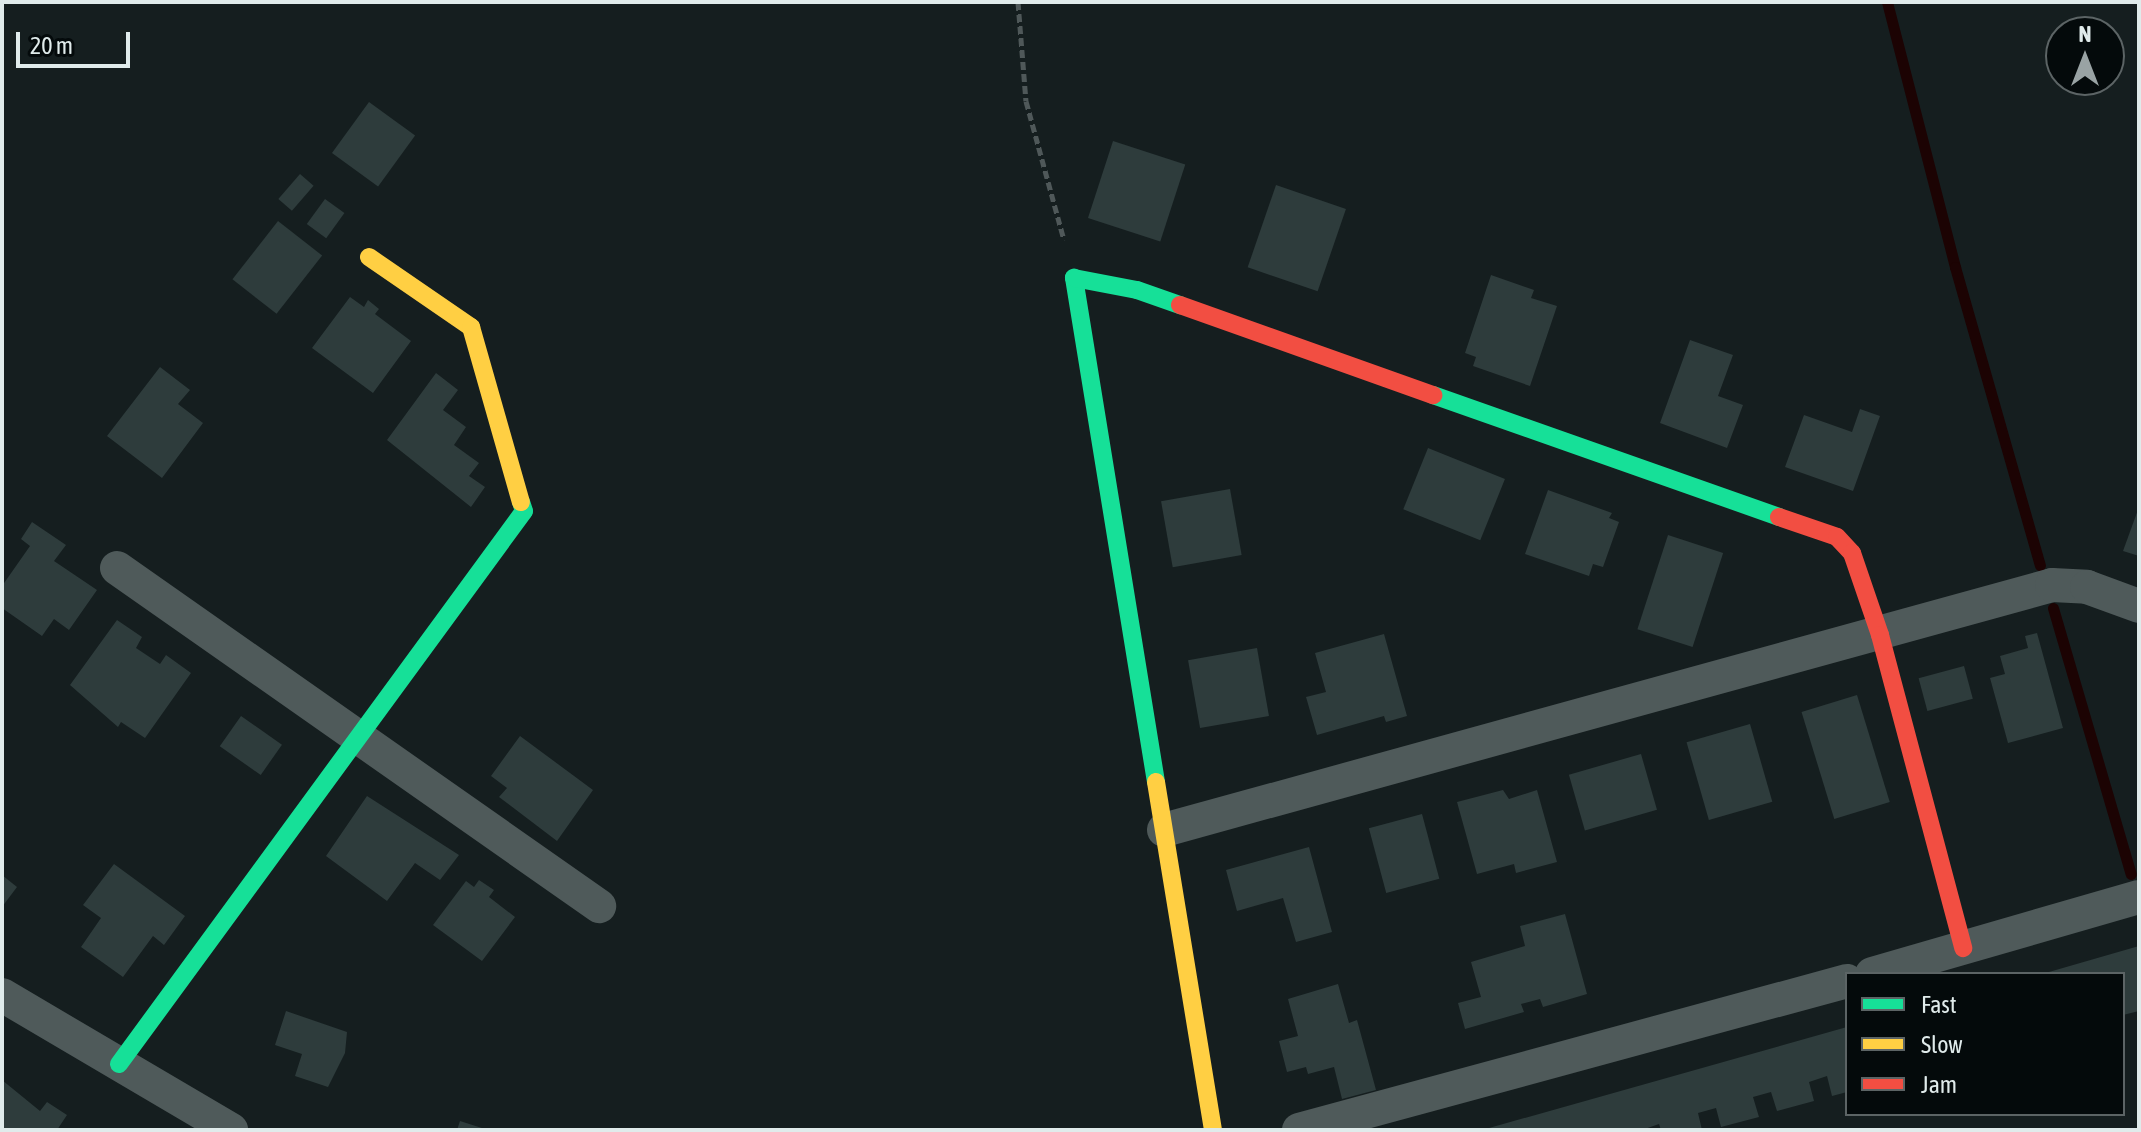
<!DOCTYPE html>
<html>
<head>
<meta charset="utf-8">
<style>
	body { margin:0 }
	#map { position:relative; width:2141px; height:1132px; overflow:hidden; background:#151e1f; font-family:"Asap Condensed",sans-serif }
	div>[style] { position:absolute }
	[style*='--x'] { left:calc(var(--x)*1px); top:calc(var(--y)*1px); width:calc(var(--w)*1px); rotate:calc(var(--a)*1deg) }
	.stream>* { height:11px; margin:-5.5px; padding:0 5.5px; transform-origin:5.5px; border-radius:5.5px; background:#1c0303 }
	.building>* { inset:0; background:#2e3c3c; transform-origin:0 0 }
	.path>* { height:5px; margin-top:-2.5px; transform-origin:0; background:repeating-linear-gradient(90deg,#4f5859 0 8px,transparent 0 12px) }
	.street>* { height:34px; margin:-17px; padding:0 17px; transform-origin:17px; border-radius:17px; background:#4f5a5a }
	.fast>* { height:18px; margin:-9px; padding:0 9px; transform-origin:9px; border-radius:9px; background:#16e098 }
	.slow>* { height:18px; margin:-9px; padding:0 9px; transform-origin:9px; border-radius:9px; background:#ffcf43 }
	.jam>* { height:18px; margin:-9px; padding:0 9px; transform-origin:9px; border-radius:9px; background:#f24e42 }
	span { translate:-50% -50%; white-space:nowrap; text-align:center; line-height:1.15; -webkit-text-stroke:6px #040a0b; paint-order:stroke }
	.frame { position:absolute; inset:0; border:4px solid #e0ebeb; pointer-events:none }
	.legend { position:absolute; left:1845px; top:972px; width:280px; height:144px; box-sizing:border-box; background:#040a0b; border:2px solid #5c6465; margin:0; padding:10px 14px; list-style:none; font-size:24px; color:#e0ebeb }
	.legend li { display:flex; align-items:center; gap:16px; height:40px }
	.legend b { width:40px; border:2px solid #5c6465 }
	.north { position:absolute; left:2045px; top:16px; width:80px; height:80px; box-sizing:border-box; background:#040a0b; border:2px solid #5c6465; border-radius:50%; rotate:0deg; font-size:22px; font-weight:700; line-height:32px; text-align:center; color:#e0ebeb }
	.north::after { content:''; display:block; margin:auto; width:28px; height:36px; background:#99a3a4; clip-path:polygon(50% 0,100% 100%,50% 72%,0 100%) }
	.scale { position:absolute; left:16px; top:32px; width:114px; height:36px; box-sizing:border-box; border:4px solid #e0ebeb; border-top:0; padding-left:10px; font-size:24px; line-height:28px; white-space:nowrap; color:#e0ebeb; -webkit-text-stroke:6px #040a0b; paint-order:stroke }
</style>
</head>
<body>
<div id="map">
	<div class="stream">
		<div style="--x:1887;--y:2;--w:274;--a:75.6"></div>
		<div style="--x:1955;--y:267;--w:310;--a:74.1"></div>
		<div style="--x:2053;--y:608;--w:277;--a:73.7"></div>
	</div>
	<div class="building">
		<div style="left:369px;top:102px;width:57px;height:63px;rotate:36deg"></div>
		<div style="left:1113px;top:141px;width:76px;height:81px;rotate:18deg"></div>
		<div style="left:300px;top:174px;width:18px;height:33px;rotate:41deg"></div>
		<div style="left:1276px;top:185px;width:74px;height:87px;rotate:19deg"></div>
		<div style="left:325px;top:199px;width:24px;height:31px;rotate:36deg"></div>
		<div style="left:278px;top:221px;width:56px;height:74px;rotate:38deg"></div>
		<div style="clip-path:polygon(1491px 275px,1534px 290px,1531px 298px,1557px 306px,1530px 386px,1473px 366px,1476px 357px,1465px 353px)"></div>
		<div style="clip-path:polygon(350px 297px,364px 307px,368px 300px,379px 309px,375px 314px,411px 341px,373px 393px,312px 348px)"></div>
		<div style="clip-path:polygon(1690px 340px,1733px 355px,1718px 396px,1743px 405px,1727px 448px,1660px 423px)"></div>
		<div style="clip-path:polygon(160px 367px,190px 390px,178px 404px,203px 423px,162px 478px,107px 436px)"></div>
		<div style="clip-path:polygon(436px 373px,458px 390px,443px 410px,466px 427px,454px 445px,479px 463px,469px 476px,485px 487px,471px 507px,387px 440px)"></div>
		<div style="clip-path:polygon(1860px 409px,1880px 416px,1853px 491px,1785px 467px,1804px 415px,1852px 432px)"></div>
		<div style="left:1428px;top:448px;width:83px;height:66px;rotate:22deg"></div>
		<div style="left:1230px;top:489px;width:67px;height:70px;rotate:80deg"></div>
		<div style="clip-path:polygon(1548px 490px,1612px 513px,1609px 518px,1619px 522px,1603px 567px,1593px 564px,1589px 576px,1525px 554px)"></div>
		<div style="clip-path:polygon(2139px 507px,2139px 556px,2123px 551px)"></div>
		<div style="clip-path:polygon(32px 522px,66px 545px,54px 561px,97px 590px,69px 630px,54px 619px,42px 636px,2px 608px,2px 586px,30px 546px,21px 539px)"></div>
		<div style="left:1668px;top:535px;width:58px;height:99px;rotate:18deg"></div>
		<div style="clip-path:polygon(117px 620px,142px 637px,136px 648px,160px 664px,166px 655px,191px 673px,145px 738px,121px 722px,118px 727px,70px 685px)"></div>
		<div style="clip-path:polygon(2037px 633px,2063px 728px,2008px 743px,1990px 678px,2005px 674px,2000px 656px,2028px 648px,2025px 636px)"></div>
		<div style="clip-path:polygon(1384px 634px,1407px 716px,1386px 722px,1384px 716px,1317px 735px,1306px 697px,1326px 692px,1315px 653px)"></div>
		<div style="left:1257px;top:648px;width:69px;height:70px;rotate:80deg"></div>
		<div style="left:1964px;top:666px;width:34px;height:47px;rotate:75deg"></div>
		<div style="left:1857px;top:695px;width:112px;height:58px;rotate:73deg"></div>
		<div style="left:241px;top:716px;width:50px;height:37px;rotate:35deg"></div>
		<div style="left:1750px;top:724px;width:81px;height:66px;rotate:74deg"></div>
		<div style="clip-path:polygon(520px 736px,593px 790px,557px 841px,499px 797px,507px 788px,491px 776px)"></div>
		<div style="left:1641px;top:754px;width:58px;height:75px;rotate:74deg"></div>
		<div style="clip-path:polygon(1503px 790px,1509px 799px,1537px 790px,1557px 862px,1516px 873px,1514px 864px,1477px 874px,1457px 802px)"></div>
		<div style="clip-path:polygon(367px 796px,459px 855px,440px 880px,415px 863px,387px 901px,326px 856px)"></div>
		<div style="left:1422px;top:814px;width:67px;height:55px;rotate:75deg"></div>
		<div style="clip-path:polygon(1309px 847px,1332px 932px,1296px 942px,1283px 898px,1237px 911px,1226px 870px)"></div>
		<div style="clip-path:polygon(114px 864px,185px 916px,164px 945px,153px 936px,123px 977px,81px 947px,101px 918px,83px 905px)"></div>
		<div style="clip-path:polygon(2px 875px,17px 887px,2px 907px)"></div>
		<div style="clip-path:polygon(479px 880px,494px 890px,489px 897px,515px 917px,482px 961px,433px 925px,466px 881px,474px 887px)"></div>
		<div style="clip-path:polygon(1565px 914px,1587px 994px,1543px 1007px,1540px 999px,1521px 1004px,1524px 1012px,1465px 1029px,1458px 1003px,1481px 997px,1471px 962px,1525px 946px,1520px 926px)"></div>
		<div style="clip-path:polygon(2139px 946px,2139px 1011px,2123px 1015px,2123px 974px,2042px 974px)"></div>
		<div style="clip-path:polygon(1338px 984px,1349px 1023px,1357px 1020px,1376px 1090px,1342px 1099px,1334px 1067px,1308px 1074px,1306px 1067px,1287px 1072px,1279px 1041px,1298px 1036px,1288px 999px)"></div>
		<div style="clip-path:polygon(286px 1011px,347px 1032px,345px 1053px,328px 1087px,295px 1076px,302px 1054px,275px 1045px)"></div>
		<div style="clip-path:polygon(1847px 1027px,1847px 1092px,1832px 1096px,1827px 1076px,1809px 1082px,1814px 1101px,1777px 1111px,1771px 1092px,1753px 1097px,1759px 1117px,1721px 1127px,1716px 1108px,1698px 1113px,1702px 1130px,1661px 1130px,1659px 1124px,1642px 1130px,1482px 1130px)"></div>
		<div style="clip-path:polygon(2px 1080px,40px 1111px,47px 1102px,67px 1115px,57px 1130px,2px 1130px)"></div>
		<div style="clip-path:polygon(460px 1121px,485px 1129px,485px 1130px,457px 1130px)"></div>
	</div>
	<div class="path">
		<div style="--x:1018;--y:2;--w:99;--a:85.4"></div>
		<div style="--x:1026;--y:101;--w:144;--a:74.7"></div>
	</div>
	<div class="street">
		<div style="--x:117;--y:568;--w:589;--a:35.04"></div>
		<div style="--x:1164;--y:830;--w:921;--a:-15.42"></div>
		<div style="--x:2052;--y:585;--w:35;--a:3"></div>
		<div style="--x:2087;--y:587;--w:55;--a:20.1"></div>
		<div style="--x:1872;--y:974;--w:278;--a:-16.1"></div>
		<div style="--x:2;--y:995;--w:266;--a:30.5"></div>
		<div style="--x:1299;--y:1130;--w:568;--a:-15.21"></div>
	</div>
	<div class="fast">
		<div style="--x:1433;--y:395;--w:367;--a:19.4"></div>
		<div style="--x:1156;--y:782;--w:511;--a:-99.24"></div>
		<div style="--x:1074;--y:278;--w:64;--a:10.8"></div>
		<div style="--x:1137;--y:290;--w:46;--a:19.2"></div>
		<div style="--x:119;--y:1064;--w:685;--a:-53.78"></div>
		<div style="--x:524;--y:511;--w:9;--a:-108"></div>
	</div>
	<div class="slow">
		<div style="--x:369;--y:257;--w:124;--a:34.5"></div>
		<div style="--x:471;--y:327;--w:182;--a:74.1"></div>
		<div style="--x:1156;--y:782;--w:353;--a:80.7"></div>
	</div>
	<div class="jam">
		<div style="--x:1180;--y:305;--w:269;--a:19.6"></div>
		<div style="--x:1779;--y:517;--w:61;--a:19"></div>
		<div style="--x:1837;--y:537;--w:22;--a:47"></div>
		<div style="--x:1852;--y:553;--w:87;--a:71.1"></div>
		<div style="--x:1880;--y:635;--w:324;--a:75.1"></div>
	</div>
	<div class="frame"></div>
	<ul class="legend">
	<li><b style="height:10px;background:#16e098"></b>Fast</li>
	<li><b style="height:10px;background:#ffcf43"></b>Slow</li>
	<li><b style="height:10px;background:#f24e42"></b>Jam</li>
	</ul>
	<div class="north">N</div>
	<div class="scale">20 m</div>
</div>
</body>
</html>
